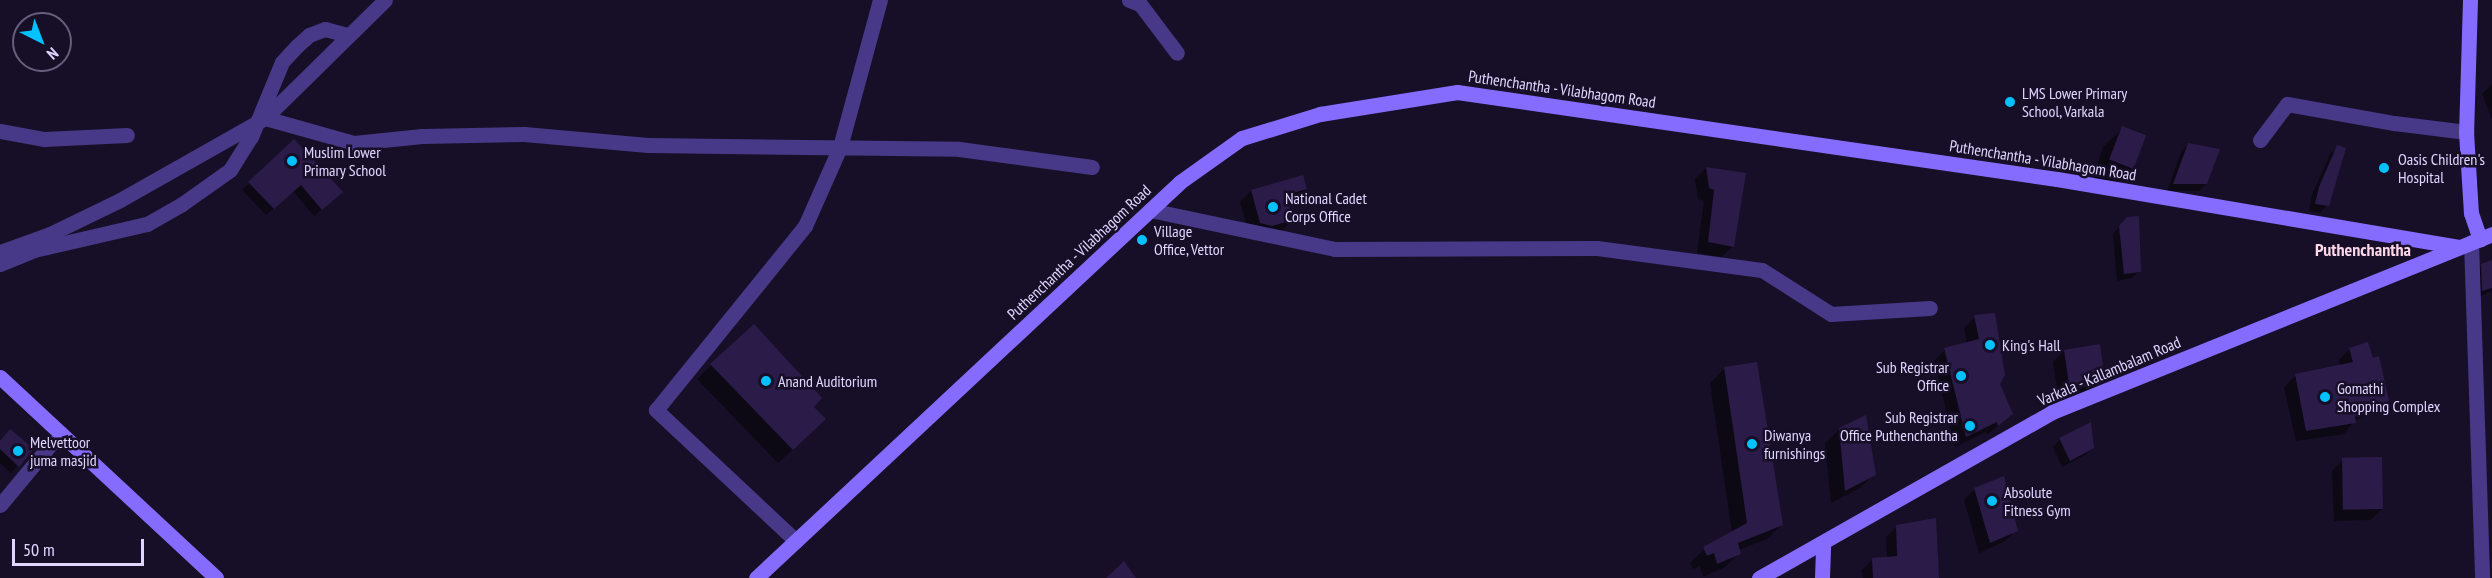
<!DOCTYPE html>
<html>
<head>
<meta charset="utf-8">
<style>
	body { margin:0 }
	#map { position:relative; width:2492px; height:578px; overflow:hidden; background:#170f27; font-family:"PT Sans Narrow",sans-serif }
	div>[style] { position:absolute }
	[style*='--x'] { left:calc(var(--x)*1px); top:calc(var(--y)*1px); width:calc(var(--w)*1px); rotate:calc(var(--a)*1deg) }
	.shadow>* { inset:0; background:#0007 }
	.building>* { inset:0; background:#2b1b48; transform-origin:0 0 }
	.street>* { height:15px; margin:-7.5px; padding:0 7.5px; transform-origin:7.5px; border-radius:7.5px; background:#473987 }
	.secondary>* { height:15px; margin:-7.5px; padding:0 7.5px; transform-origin:7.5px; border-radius:7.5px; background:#856cff }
	.dots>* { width:16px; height:16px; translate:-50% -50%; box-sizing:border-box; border:3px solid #170f27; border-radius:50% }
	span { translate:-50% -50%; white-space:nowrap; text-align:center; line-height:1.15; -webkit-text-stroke:5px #170f27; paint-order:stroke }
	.street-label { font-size:16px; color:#e0d5ff }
	.poi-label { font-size:16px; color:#e0d5ff }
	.left { translate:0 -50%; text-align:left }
	.right { translate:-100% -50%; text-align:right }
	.neighbourhood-label { font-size:18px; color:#ffd7eb; font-weight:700 }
	.north { position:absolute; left:12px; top:12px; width:60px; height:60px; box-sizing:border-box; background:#170f27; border:2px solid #675e7d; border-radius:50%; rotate:138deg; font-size:16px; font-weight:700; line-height:24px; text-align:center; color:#e0d5ff }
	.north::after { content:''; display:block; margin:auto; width:21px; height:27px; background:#01c2ff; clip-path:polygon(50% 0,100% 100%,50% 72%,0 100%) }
	.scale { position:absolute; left:12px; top:539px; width:132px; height:27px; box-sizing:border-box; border:3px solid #e0d5ff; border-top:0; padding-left:8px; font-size:18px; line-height:21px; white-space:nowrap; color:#e0d5ff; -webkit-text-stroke:4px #170f27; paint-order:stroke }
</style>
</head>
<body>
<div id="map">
	<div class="shadow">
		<div style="clip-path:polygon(2492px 84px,2492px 119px,2482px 94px)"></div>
		<div style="clip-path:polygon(2123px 128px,2135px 165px,2115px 184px,2093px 179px,2103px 147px)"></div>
		<div style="clip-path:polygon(294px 142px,334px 199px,314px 216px,293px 191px,266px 215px,242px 190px)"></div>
		<div style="clip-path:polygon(2188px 144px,2206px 184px,2199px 191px,2167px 191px,2181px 152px)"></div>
		<div style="clip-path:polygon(2338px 147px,2327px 205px,2320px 213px,2309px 211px,2312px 195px,2330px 154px)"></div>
		<div style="clip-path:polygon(1706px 168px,1744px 174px,1733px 246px,1722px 257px,1697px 253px,1704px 201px,1698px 199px,1695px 179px)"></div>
		<div style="clip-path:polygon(1306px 189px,1295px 200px,1287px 202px,1292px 220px,1281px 231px,1249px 234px,1240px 202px,1251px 191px)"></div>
		<div style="clip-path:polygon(2120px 226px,2139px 271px,2132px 278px,2117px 281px,2113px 234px)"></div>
		<div style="clip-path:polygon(2482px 265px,2492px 268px,2492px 291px,2476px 298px,2475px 272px)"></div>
		<div style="clip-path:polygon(1975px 317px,1998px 384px,2012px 414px,1987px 435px,1986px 432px,1955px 447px,1934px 361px,1945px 350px,1967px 344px,1964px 328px)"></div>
		<div style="clip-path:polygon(754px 326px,812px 407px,810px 433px,778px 463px,697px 379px)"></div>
		<div style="clip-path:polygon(2350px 349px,2387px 400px,2376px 411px,2354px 421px,2344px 434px,2296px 441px,2284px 387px,2295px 376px,2340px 366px,2339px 360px)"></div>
		<div style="clip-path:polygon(2064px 351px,2103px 380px,2092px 391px,2059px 401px,2053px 362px)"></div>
		<div style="clip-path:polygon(1724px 369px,1781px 525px,1767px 539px,1739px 550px,1740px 553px,1725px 567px,1703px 577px,1700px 566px,1693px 569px,1690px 563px,1704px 549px,1732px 533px,1710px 383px)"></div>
		<div style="clip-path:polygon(1840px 429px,1874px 474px,1860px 488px,1831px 503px,1825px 443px)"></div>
		<div style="clip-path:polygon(2060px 439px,2092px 448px,2085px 455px,2062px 467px,2053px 447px)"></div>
		<div style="clip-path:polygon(0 442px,32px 450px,11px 473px,0 463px)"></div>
		<div style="clip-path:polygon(2343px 460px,2382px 509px,2371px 520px,2334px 521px,2332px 471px)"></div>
		<div style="clip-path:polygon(1975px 489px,2016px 530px,2005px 541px,1979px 553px,1964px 500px)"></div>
		<div style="clip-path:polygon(1897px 527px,1938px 578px,1863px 578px,1862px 570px,1873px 559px,1887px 558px,1886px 537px)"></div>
	</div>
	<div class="building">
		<div style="left:2122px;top:126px;width:26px;height:36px;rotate:21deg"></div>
		<div style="clip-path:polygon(294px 139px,343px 192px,322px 210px,301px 185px,274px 209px,248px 182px)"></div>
		<div style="clip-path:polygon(2188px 143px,2220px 149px,2207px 184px,2173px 184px)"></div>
		<div style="clip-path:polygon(2337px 145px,2346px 148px,2329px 206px,2315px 204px,2319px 187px)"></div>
		<div style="clip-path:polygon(1706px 167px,1746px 173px,1734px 247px,1708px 242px,1714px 190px,1709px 188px)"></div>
		<div style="clip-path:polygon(1303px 175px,1307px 189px,1286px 195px,1293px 220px,1272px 226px,1260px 223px,1251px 190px)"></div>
		<div style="clip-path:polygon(2139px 216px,2141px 272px,2124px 274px,2119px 226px,2127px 217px)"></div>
		<div style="clip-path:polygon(2492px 260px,2492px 288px,2482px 291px,2481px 264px)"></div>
		<div style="clip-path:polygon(1995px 313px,2005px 375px,2000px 384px,2013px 414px,1998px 426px,1997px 422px,1966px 437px,1944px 348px,1979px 339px,1974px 315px)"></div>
		<div style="clip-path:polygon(754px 324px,822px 398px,814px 407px,826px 419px,793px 450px,710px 364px)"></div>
		<div style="clip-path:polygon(2368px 342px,2373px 358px,2379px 356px,2389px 401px,2355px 416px,2356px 423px,2306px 431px,2295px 374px,2353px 362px,2349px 348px)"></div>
		<div style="clip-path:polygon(2100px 344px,2105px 380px,2070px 391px,2064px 350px)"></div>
		<div style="clip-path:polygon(1757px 362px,1783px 525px,1738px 543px,1741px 554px,1717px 564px,1714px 553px,1707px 556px,1703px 547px,1747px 523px,1724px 367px)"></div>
		<div style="clip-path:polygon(1866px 415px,1876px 475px,1845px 491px,1839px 428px)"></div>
		<div style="clip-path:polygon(2091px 422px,2094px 448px,2070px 461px,2059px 438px)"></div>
		<div style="clip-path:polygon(10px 429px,34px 449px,19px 467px,0 449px,0 441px)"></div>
		<div style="left:2382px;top:457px;width:52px;height:40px;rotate:89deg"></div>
		<div style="clip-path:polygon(2004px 476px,2018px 531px,1990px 543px,1974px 488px)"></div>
		<div style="clip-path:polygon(1936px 518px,1939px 578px,1873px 578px,1872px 558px,1897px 556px,1896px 525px)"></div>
		<div style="clip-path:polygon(1124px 561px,1136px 578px,1106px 578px)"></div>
	</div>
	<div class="street">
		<div style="--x:1129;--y:0;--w:12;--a:20"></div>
		<div style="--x:1140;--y:4;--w:61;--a:52.9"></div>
		<div style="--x:265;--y:118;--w:92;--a:15.7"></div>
		<div style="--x:354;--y:143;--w:68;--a:-5.9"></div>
		<div style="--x:422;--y:136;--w:102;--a:-1.1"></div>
		<div style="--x:524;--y:134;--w:124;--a:5.1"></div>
		<div style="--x:648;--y:145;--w:311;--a:0.7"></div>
		<div style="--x:959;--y:149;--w:134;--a:7.7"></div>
		<div style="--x:0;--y:131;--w:45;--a:10.3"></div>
		<div style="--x:44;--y:139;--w:83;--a:-2.8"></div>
		<div style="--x:2260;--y:140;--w:45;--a:-53.1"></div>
		<div style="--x:2287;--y:104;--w:109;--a:10.1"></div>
		<div style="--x:2394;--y:123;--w:73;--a:7.1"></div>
		<div style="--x:1150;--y:210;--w:189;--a:11.9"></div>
		<div style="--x:1335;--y:249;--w:262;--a:-0.2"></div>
		<div style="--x:1597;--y:248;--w:166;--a:7.6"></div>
		<div style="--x:1762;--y:270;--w:82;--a:32.5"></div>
		<div style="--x:1831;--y:314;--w:99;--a:-3.5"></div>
		<div style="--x:2471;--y:242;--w:336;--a:88.1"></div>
		<div style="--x:0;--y:252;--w:53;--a:-19.8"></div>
		<div style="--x:50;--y:234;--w:78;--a:-25.9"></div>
		<div style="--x:120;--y:200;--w:167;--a:-29.5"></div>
		<div style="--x:265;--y:118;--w:168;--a:-44.5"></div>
		<div style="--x:0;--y:264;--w:37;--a:-22"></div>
		<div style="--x:34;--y:250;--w:116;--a:-13"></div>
		<div style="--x:147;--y:224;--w:40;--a:-29.7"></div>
		<div style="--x:182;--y:204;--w:59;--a:-35.3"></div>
		<div style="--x:230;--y:170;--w:39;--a:-58"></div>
		<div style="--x:251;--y:137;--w:81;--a:-67.5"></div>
		<div style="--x:282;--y:62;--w:23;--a:-47"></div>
		<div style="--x:298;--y:45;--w:15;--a:-42"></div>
		<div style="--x:309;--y:35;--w:17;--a:-21"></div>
		<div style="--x:325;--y:29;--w:24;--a:15"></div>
		<div style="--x:0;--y:505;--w:94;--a:-50.2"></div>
		<div style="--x:796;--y:541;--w:192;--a:-136.9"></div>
		<div style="--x:656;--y:410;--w:237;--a:-51"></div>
		<div style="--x:805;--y:226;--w:86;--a:-66.1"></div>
		<div style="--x:840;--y:147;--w:152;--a:-74.8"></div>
	</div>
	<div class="secondary">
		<div style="--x:2470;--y:0;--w:132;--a:91.7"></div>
		<div style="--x:2466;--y:132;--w:81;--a:86.5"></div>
		<div style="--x:2471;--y:213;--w:28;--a:71"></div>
		<div style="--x:0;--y:377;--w:295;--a:42.9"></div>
		<div style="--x:756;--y:578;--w:580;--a:-43.04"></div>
		<div style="--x:1180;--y:182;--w:76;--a:-35.4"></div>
		<div style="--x:1242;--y:138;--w:82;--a:-17.1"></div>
		<div style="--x:1320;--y:114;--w:139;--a:-9.1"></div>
		<div style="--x:1457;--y:92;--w:606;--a:8.25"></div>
		<div style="--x:2057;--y:179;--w:406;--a:9.6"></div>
		<div style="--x:1759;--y:578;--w:337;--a:-29.5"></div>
		<div style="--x:2052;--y:412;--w:475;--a:-22"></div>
		<div style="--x:1822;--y:578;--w:34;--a:-88"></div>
	</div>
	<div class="dots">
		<div style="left:2010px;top:102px;background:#01c2ff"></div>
		<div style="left:292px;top:161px;background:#01c2ff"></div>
		<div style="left:2384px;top:168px;background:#01c2ff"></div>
		<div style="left:1273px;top:207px;background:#01c2ff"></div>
		<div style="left:1142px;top:240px;background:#01c2ff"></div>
		<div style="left:1990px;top:345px;background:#01c2ff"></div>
		<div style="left:1961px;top:376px;background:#01c2ff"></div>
		<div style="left:766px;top:381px;background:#01c2ff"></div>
		<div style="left:2325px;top:397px;background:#01c2ff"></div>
		<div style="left:1970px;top:426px;background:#01c2ff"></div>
		<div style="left:1752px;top:444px;background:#01c2ff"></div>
		<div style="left:18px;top:451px;background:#01c2ff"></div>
		<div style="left:1992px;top:501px;background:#01c2ff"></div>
	</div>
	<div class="street-label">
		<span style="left:1562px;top:89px;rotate:8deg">Puthenchantha - Vilabhagom Road</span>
		<span style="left:2043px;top:160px;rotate:9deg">Puthenchantha - Vilabhagom Road</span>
		<span style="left:1079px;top:252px;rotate:-43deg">Puthenchantha - Vilabhagom Road</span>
		<span style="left:2109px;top:371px;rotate:-23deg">Varkala - Kallambalam Road</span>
	</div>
	<div class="poi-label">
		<span class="left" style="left:2022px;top:102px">LMS Lower Primary<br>School, Varkala</span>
		<span class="left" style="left:304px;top:161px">Muslim Lower<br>Primary School</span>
		<span class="left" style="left:2398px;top:168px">Oasis Children's<br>Hospital</span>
		<span class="left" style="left:1285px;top:207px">National Cadet<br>Corps Office</span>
		<span class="left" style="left:1154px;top:240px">Village<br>Office, Vettor</span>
		<span class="left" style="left:2002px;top:345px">King's Hall</span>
		<span class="right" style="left:1949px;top:376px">Sub Registrar<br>Office</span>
		<span class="left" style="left:778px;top:381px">Anand Auditorium</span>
		<span class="left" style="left:2337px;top:397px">Gomathi<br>Shopping Complex</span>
		<span class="right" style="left:1958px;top:426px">Sub Registrar<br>Office Puthenchantha</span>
		<span class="left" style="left:1764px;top:444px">Diwanya<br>furnishings</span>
		<span class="left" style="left:30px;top:451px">Melvettoor<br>juma masjid</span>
		<span class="left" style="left:2004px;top:501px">Absolute<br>Fitness Gym</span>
	</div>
	<div class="neighbourhood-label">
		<span style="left:2363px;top:250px">Puthenchantha</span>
	</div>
	<div class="north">N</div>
	<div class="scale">50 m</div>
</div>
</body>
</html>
